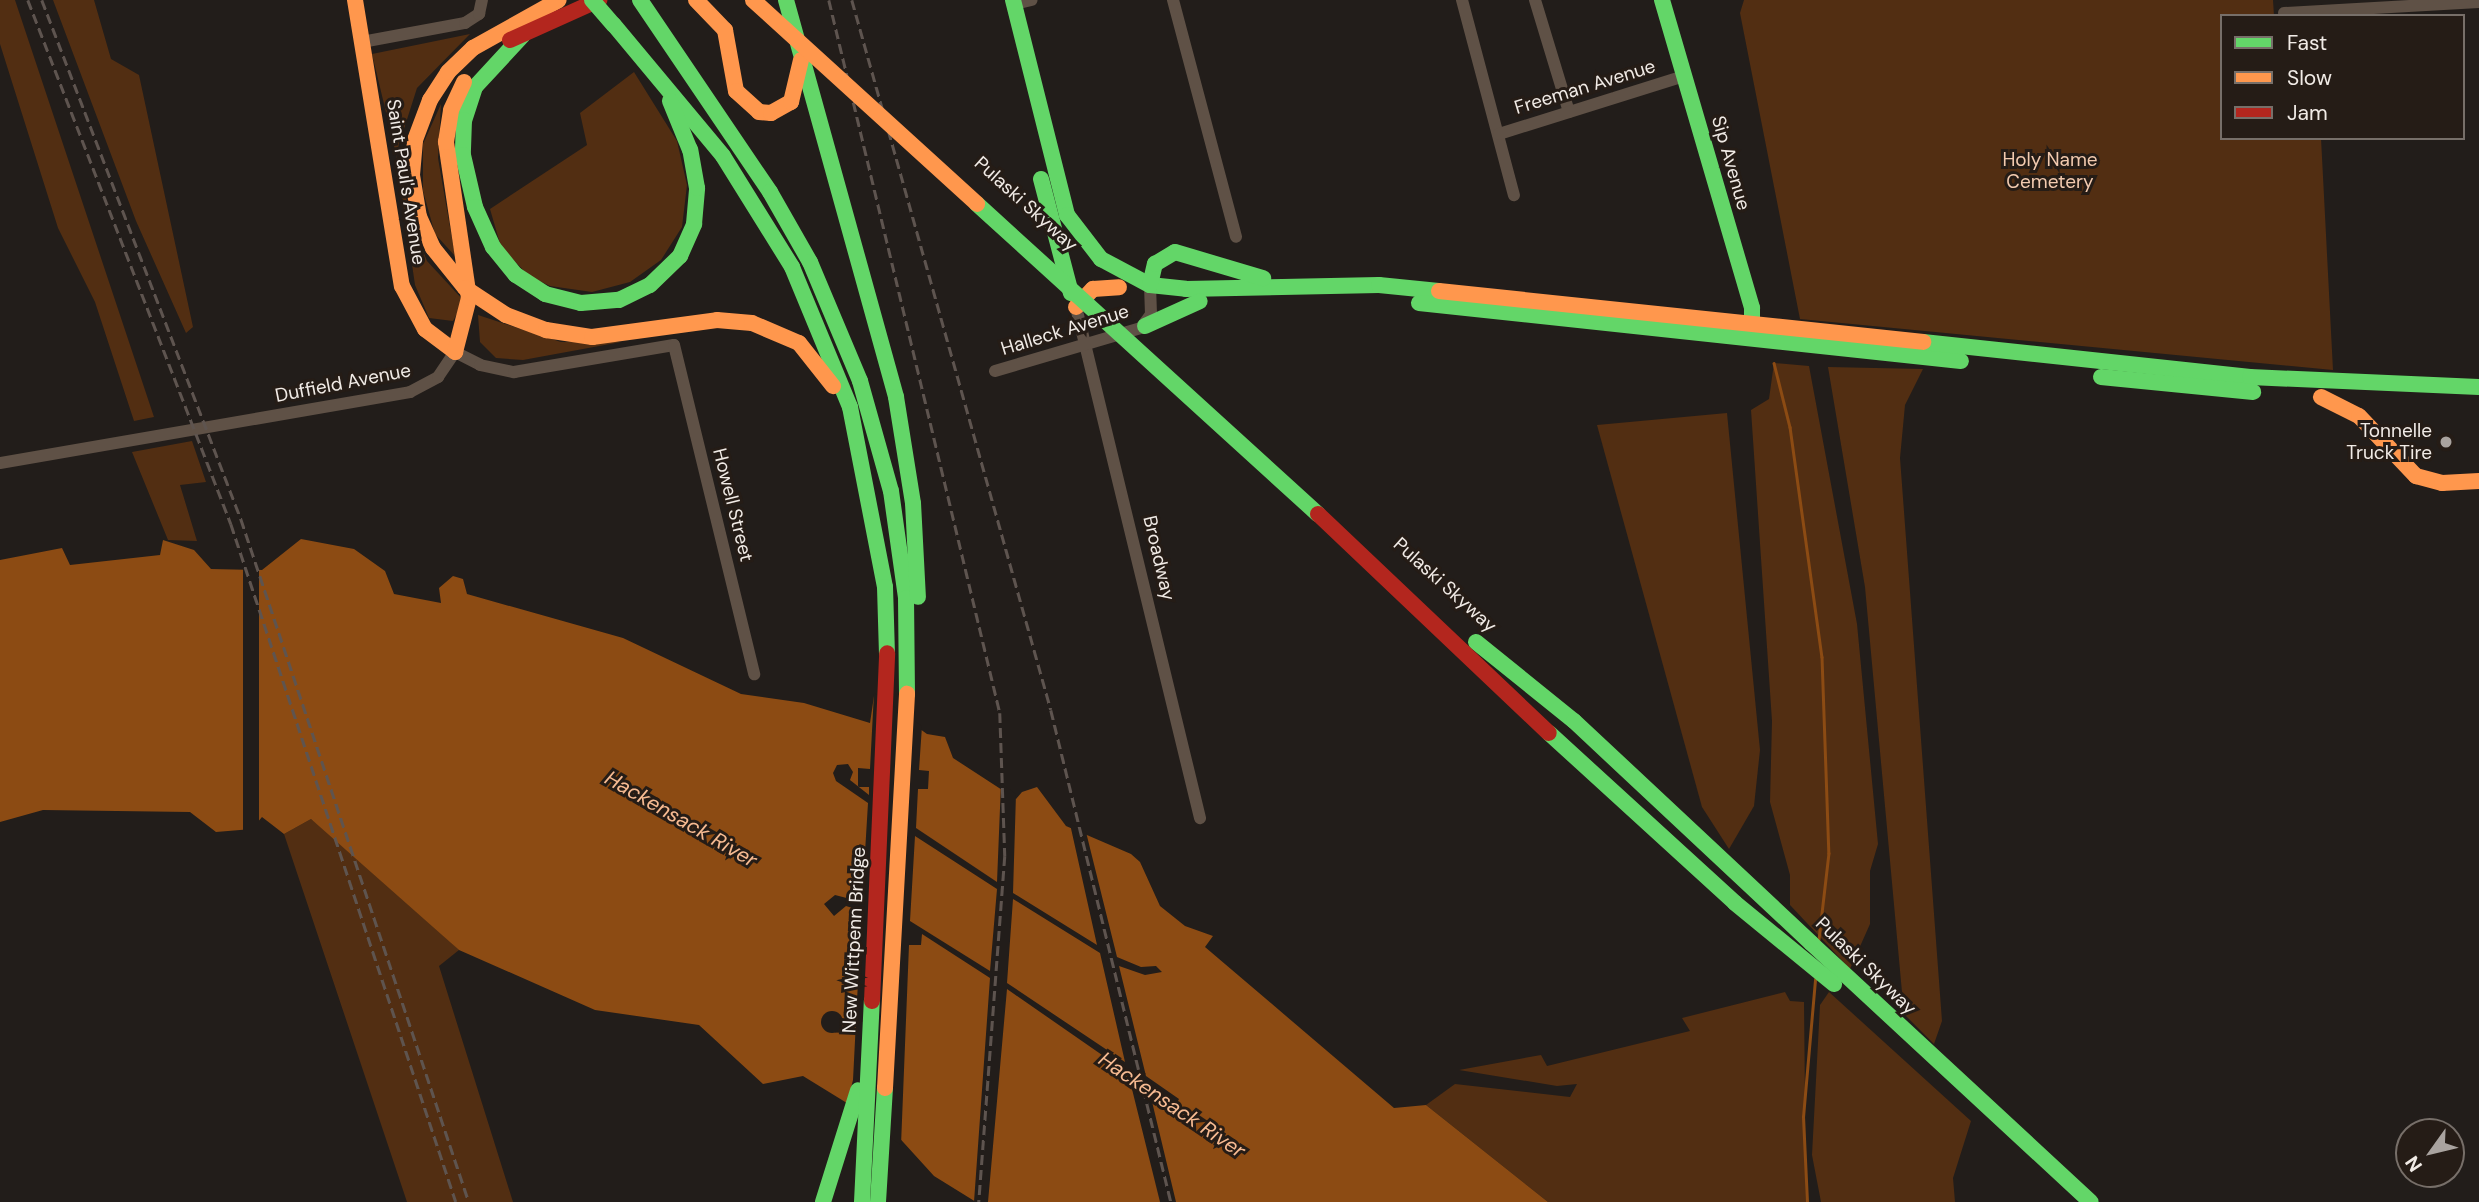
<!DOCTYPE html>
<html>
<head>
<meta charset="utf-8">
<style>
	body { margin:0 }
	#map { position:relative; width:2479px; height:1202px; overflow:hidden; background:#221d1a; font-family:"DM Sans",sans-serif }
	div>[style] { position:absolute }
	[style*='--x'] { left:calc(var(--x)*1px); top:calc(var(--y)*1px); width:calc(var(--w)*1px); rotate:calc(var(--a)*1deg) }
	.green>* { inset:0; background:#522e12 }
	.water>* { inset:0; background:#8c4b13 }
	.pier>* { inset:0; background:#221d1a; transform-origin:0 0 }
	.round { border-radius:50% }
	.stream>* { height:2.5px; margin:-1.25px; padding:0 1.25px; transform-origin:1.25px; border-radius:1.25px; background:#8c4b13 }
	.street>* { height:12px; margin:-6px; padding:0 6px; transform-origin:6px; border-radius:6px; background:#5f5146 }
	.fast>* { height:16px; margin:-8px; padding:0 8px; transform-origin:8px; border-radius:8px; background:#63d668 }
	.slow>* { height:16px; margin:-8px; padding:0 8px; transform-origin:8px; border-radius:8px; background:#ff974d }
	.jam>* { height:16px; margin:-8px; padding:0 8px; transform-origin:8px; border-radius:8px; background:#b3261e }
	.rail>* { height:2.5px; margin-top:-1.25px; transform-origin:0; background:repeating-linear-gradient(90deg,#5e544f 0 10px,transparent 0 15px) }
	.fast-bridge>* { height:16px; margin:-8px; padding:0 8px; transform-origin:8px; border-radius:8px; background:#63d668 }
	.slow-bridge>* { height:16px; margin:-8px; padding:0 8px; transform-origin:8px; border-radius:8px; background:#ff974d }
	.jam-bridge>* { height:16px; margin:-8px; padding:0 8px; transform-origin:8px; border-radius:8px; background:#b3261e }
	.dots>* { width:19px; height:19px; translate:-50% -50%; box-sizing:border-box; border:4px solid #251c16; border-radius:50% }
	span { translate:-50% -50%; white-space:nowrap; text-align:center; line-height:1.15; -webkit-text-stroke:6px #251c16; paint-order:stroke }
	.street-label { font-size:19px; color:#f1ebe6 }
	.park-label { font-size:19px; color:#f2caaf }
	.poi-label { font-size:19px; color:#f1ebe6 }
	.right { translate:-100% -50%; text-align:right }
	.water-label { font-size:21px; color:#f7bb92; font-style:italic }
	.legend { position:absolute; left:2220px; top:14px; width:245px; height:126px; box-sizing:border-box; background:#251c16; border:2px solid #776f69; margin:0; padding:9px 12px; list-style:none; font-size:21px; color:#f1ebe6 }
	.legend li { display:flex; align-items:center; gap:14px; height:35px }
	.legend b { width:35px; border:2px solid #776f69 }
	.north { position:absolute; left:2395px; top:1118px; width:70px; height:70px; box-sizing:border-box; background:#251c16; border:2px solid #776f69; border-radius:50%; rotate:236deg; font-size:19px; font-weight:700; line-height:28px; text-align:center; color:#f1ebe6 }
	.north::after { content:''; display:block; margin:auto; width:24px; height:32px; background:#a9a39f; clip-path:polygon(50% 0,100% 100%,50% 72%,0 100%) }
</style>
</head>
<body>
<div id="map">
	<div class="green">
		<div style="clip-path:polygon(0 0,15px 0,154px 417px,134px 421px,95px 302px,58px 228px,0 44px)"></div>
		<div style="clip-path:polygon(53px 0,94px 0,111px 59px,139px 75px,193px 327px,186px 333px,136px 221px)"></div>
		<div style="clip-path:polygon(1744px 0,2273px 0,2274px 16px,2222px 16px,2222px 138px,2321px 138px,2333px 370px,1800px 319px,1740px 13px)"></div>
		<div style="clip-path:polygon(470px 34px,417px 88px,396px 154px,412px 224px,427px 261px,464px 301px,453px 321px,429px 318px,415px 285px,396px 154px,372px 54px)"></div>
		<div style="clip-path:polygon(634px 72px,677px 141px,687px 185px,682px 227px,661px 260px,630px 282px,592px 292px,550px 286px,529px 276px,501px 247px,490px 209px,587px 145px,580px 113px)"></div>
		<div style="clip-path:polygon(441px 104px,438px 158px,455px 256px,435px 234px,423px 191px,423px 144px)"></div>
		<div style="clip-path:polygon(478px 315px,561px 342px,621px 342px,523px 360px,496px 358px,480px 342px)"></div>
		<div style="clip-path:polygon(1774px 363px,1809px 366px,1857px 624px,1878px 844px,1870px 871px,1870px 924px,1850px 969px,1790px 905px,1790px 875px,1770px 802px,1772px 721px,1751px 410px,1769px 399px)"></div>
		<div style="clip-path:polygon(1828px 367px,1923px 369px,1905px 405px,1900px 458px,1942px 1021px,1934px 1044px,1904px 1014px,1865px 587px)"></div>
		<div style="clip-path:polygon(1727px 413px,1760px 750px,1754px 806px,1729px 849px,1702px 807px,1597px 425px)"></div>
		<div style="clip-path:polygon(192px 441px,206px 482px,180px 485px,197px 541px,168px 540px,132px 452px)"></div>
		<div style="clip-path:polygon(311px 819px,356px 852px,459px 950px,439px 966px,513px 1202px,407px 1202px,284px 834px)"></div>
		<div style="clip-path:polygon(1785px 992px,1790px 1001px,1804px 1002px,1806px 1202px,1548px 1202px,1426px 1105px,1455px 1084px,1570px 1097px,1577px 1084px,1557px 1086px,1459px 1070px,1541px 1055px,1547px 1066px,1690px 1031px,1682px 1018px)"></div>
		<div style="clip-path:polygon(1829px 992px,1971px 1121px,1953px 1178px,1955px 1202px,1821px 1202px,1812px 1155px,1820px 1005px)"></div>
	</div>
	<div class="water">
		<div style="clip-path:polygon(301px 539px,354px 549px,385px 571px,394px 594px,441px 603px,439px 588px,453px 576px,463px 579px,467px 594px,623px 638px,741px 694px,804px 703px,870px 723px,874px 696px,927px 734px,945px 737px,953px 758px,1016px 799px,1022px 792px,1037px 787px,1066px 826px,1131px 854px,1140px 862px,1160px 906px,1185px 926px,1213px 936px,1205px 947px,1394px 1108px,1426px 1105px,1548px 1202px,976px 1202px,934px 1176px,894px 1132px,803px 1076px,763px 1084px,699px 1025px,595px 1010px,459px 950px,311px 819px,284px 834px,262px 817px,252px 829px,216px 832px,190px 812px,43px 810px,0 822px,0 560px,62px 548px,70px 565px,160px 555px,163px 540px,194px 550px,211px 569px,262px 570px)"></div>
	</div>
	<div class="pier">
		<div style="left:243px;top:566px;width:16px;height:294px"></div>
		<div style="clip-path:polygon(evenodd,874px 693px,922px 726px,919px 770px,929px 771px,928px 789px,918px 789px,916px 828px,997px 882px,1001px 783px,1016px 794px,1013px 893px,1097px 945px,1070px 824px,1086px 832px,1117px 957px,1141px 967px,1156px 966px,1162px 972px,1145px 975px,1119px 966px,1146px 1076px,1179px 1099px,1177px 1103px,1166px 1100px,1149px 1089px,1176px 1202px,1160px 1202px,1128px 1073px,1007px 989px,988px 1202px,974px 1202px,990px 978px,922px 934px,921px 945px,909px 945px,901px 1145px,846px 1107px,853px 1080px,860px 942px,853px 942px,851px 931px,860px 931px,862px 911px,846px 906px,834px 916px,824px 904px,835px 895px,862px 902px,868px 803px,836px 781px,833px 773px,837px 765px,848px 764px,853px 772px,850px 780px,869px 795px,869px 787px,858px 787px,858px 768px,870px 769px,874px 693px,915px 836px,997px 889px,990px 971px,910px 921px,915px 836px,874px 693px,1013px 899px,1100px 953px,1125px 1062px,1007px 983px,1013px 899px)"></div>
		<div class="round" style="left:821px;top:1011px;width:22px;height:22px"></div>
	</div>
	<div class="stream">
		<div style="--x:1774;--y:363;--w:66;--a:76"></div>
		<div style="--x:1790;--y:427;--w:232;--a:82.1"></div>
		<div style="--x:1822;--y:657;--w:196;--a:88"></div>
		<div style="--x:1829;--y:853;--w:87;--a:96.6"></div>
		<div style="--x:1807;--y:1202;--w:85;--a:-92.7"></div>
		<div style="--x:1803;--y:1117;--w:138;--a:-85"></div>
	</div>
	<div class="street">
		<div style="--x:1173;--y:0;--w:245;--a:75.1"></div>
		<div style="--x:1462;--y:0;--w:202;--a:75.1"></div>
		<div style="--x:1535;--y:0;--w:117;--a:73.1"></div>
		<div style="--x:1014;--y:4;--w:18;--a:-13"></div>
		<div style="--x:2284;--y:13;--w:195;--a:-3.2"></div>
		<div style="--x:362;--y:42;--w:105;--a:-10.5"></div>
		<div style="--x:465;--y:23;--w:17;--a:-33"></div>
		<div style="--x:479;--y:14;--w:14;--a:-78"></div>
		<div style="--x:1499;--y:134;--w:194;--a:-17.4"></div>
		<div style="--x:1076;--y:307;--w:526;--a:76.36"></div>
		<div style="--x:995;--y:371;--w:152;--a:-16.4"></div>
		<div style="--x:1141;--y:328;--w:17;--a:-54"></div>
		<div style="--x:1151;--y:314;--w:29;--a:-92"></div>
		<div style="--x:0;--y:463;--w:416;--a:-9.8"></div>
		<div style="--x:410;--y:392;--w:32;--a:-28"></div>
		<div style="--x:438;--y:377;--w:30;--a:-56"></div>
		<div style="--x:455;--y:352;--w:28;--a:27"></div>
		<div style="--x:480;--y:365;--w:35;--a:12"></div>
		<div style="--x:514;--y:372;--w:162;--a:-9.6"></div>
		<div style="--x:674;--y:345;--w:339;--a:76.3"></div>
	</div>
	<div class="fast">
		<div style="--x:640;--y:0;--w:232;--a:55.9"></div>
		<div style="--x:770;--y:192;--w:81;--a:60.3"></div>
		<div style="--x:810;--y:262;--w:129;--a:67.2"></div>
		<div style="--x:860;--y:381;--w:114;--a:74.3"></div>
		<div style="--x:891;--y:491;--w:108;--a:82"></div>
		<div style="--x:906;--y:598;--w:96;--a:89.4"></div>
		<div style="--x:786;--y:0;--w:412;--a:74.5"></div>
		<div style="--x:896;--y:397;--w:107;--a:80.9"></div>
		<div style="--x:913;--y:503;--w:94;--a:87"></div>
		<div style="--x:1013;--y:0;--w:222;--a:75.9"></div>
		<div style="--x:1067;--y:215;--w:56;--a:52.3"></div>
		<div style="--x:1101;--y:259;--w:55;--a:28"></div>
		<div style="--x:1150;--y:285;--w:36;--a:6"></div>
		<div style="--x:1186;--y:289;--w:193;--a:-1.2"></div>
		<div style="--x:1379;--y:285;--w:60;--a:5.7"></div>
		<div style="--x:1662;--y:0;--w:321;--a:73.7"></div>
		<div style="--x:1752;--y:308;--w:26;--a:90"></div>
		<div style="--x:614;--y:25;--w:170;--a:50.2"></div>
		<div style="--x:723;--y:156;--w:131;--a:58.1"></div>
		<div style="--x:792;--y:267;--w:152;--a:67.5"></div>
		<div style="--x:850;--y:407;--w:183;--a:79"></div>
		<div style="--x:885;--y:587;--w:66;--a:88.3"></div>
		<div style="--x:523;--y:35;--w:71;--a:132.7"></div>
		<div style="--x:475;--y:87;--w:35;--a:108"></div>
		<div style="--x:464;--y:120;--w:35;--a:92"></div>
		<div style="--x:463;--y:155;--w:53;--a:77"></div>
		<div style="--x:475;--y:207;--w:44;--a:65.8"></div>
		<div style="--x:493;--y:247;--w:36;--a:51"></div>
		<div style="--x:516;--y:275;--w:35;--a:33"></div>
		<div style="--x:545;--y:294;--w:37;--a:14"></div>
		<div style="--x:581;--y:303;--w:38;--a:-5"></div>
		<div style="--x:619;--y:300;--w:34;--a:-26"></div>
		<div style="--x:650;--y:285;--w:42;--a:-44"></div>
		<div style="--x:680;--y:256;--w:35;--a:-66"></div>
		<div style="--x:694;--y:224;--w:36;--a:-85"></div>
		<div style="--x:697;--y:188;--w:39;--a:-100"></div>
		<div style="--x:690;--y:150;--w:53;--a:-112.2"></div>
		<div style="--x:1041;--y:179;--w:118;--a:75.3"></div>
		<div style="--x:1150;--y:285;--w:22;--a:-77"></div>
		<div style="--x:1155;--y:264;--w:23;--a:-31"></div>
		<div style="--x:1175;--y:252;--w:92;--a:16.5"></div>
		<div style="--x:1419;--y:303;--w:545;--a:6.11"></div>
		<div style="--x:1145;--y:326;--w:60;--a:-24.4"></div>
		<div style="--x:1923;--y:342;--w:329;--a:6.1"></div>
		<div style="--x:2250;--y:377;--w:229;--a:2.5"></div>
		<div style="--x:2101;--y:377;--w:153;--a:5.6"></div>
		<div style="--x:1811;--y:943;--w:381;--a:42.8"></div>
		<div style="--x:823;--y:1202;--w:117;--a:-72.6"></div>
		<div style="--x:862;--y:1202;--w:201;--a:-87.2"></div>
		<div style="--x:878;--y:1202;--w:114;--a:-86.5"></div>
	</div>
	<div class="slow">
		<div style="--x:355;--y:0;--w:290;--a:80.7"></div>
		<div style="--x:402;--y:286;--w:49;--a:61.9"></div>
		<div style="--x:425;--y:329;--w:38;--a:37"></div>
		<div style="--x:696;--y:0;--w:42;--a:46"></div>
		<div style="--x:725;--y:30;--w:62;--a:79.8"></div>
		<div style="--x:736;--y:91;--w:31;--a:42"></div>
		<div style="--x:759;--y:112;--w:12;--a:5"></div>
		<div style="--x:771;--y:113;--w:23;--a:-29"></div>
		<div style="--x:791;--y:102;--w:43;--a:-76.6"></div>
		<div style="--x:433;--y:248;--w:34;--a:-114"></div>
		<div style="--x:419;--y:217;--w:43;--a:-99.5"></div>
		<div style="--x:412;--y:175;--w:35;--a:-85"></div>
		<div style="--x:415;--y:140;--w:43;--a:-69.4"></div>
		<div style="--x:430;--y:100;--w:33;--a:-57"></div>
		<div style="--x:448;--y:72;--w:35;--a:-44"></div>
		<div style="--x:473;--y:48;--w:98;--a:-29.2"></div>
		<div style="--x:1439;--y:291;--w:487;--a:6"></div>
		<div style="--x:1076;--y:307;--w:25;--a:-47"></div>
		<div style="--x:1093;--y:289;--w:26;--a:-4"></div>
		<div style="--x:506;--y:315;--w:43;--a:20.6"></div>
		<div style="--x:546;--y:330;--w:47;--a:8.7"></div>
		<div style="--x:592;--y:337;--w:126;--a:-7.7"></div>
		<div style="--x:717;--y:320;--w:35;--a:5"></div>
		<div style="--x:752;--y:323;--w:51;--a:23.1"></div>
		<div style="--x:799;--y:343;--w:55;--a:51.7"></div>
		<div style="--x:455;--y:352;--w:56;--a:-75.5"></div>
		<div style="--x:469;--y:298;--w:158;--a:-98.4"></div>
		<div style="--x:446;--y:142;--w:32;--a:-81"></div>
		<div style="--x:451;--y:110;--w:31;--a:-65"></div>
		<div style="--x:2321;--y:397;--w:42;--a:26.6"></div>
		<div style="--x:2359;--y:416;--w:83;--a:46.5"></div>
		<div style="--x:2416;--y:476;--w:27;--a:15"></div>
		<div style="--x:2442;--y:483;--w:37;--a:-3"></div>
		<div style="--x:885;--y:1088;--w:395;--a:-86.8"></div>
	</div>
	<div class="jam">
		<div style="--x:510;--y:40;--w:98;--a:-24.2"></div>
		<div style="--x:872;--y:1001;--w:348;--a:-87.5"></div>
	</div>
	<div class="rail">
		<div style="--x:28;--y:0;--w:562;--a:68.82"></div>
		<div style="--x:231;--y:524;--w:714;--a:71.64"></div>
		<div style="--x:42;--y:0;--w:556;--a:69.02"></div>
		<div style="--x:241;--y:519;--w:720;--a:71.54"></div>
		<div style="--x:829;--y:0;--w:733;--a:76.51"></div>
		<div style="--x:1000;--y:713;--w:143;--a:88"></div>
		<div style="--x:1005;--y:856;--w:347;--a:94.3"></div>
		<div style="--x:852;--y:0;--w:737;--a:74.34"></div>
		<div style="--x:1051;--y:710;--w:506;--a:76.29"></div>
	</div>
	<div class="fast-bridge">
		<div style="--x:592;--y:0;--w:33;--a:49"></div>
		<div style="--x:977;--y:204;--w:461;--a:42.3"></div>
		<div style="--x:1476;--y:642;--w:126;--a:38.9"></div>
		<div style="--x:1574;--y:721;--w:325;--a:43.1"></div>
		<div style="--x:1549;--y:733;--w:252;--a:42.4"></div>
		<div style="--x:1735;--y:903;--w:128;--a:39.3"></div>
	</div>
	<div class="slow-bridge">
		<div style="--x:753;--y:0;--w:303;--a:42.3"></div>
		<div style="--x:433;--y:248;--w:51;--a:51.3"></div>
		<div style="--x:465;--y:288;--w:49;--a:33.4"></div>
	</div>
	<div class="jam-bridge">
		<div style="--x:1318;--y:514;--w:318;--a:43.5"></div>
	</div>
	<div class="dots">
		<div style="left:2446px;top:442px;background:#a9a39f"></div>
	</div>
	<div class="street-label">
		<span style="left:1585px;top:87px;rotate:-17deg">Freeman Avenue</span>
		<span style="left:1731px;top:163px;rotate:74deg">Sip Avenue</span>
		<span style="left:406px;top:182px;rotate:81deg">Saint Paul's Avenue</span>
		<span style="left:1026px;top:204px;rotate:42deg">Pulaski Skyway</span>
		<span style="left:1065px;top:330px;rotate:-17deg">Halleck Avenue</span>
		<span style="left:343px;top:383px;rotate:-11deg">Duffield Avenue</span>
		<span style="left:733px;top:505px;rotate:76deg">Howell Street</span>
		<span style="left:1159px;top:558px;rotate:77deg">Broadway</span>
		<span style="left:1445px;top:585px;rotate:42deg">Pulaski Skyway</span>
		<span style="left:854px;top:940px;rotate:-87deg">New Wittpenn Bridge</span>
		<span style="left:1866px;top:966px;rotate:44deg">Pulaski Skyway</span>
	</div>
	<div class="park-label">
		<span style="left:2050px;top:171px">Holy Name<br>Cemetery</span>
	</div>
	<div class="poi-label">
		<span class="right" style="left:2432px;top:442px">Tonnelle<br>Truck Tire</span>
	</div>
	<div class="water-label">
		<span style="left:681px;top:819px;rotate:30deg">Hackensack River</span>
		<span style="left:1172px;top:1105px;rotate:34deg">Hackensack River</span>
	</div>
	<ul class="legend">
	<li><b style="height:9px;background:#63d668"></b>Fast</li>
	<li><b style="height:9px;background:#ff974d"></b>Slow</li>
	<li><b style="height:9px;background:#b3261e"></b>Jam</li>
	</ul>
	<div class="north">N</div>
</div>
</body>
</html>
